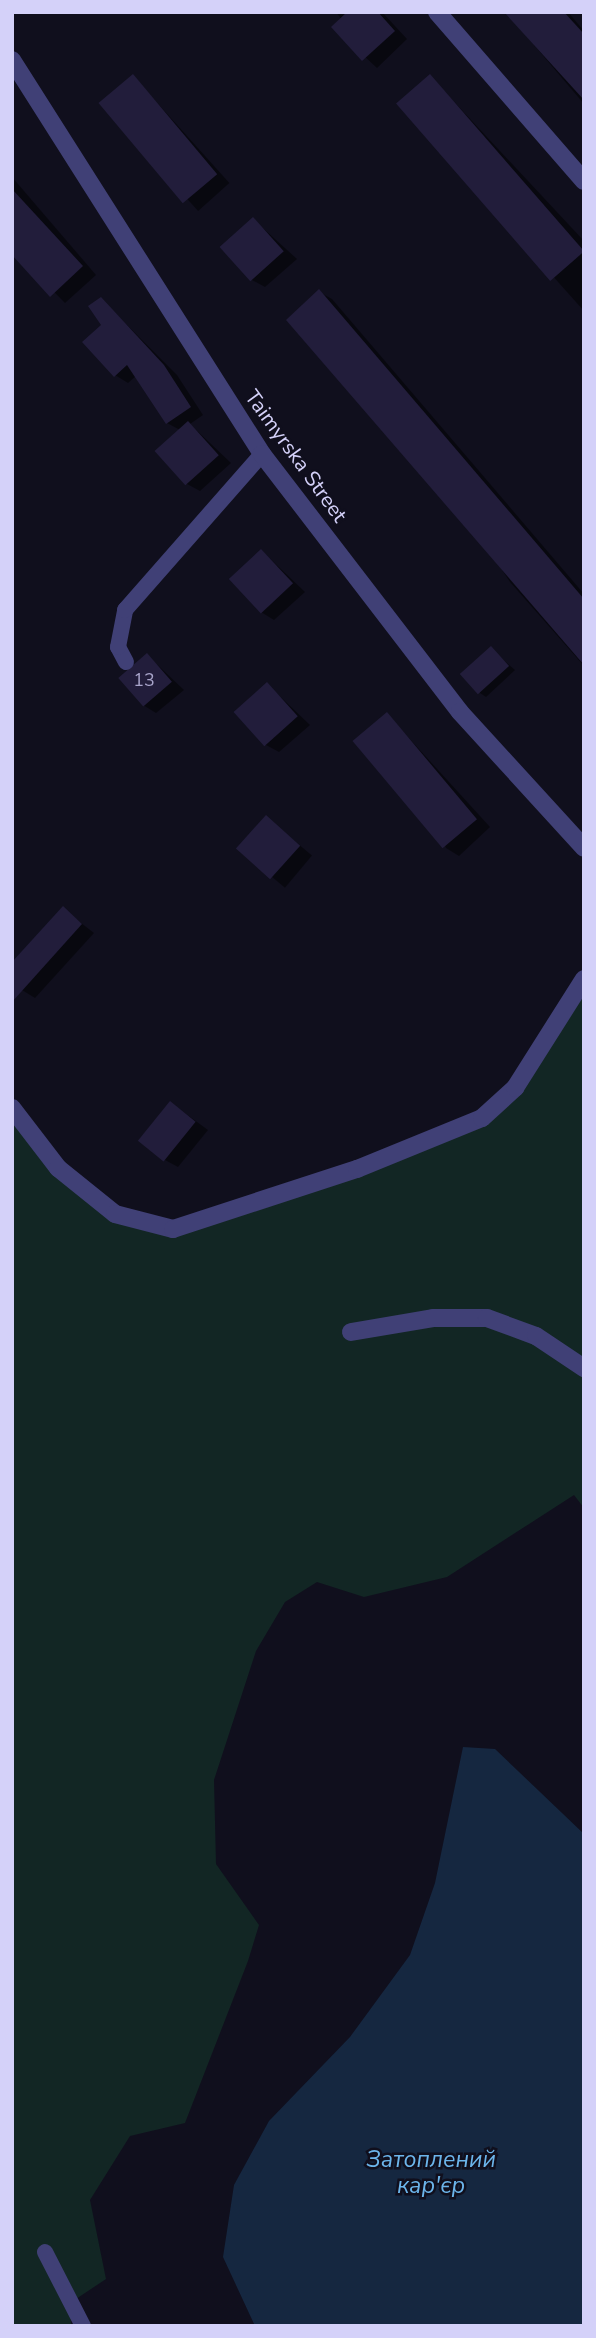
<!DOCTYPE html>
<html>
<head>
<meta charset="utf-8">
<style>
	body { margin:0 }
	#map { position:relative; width:596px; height:2338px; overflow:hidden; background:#100f1d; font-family:"Nunito Sans",sans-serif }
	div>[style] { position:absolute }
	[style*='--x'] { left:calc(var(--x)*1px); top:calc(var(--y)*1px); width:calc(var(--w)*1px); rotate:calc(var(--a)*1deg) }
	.green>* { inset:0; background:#122624 }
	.water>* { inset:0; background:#152740 }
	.shadow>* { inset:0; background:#0007; transform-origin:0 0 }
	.building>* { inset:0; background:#221d3b; transform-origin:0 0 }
	.service>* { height:16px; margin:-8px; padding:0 8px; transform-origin:8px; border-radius:8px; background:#404076 }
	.minor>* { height:18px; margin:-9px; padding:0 9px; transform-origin:9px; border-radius:9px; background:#404076 }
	span { translate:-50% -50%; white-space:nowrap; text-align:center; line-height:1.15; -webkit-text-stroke:5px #100f1d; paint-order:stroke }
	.number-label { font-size:18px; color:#a8a4ca }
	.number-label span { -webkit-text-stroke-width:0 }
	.street-label { font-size:21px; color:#d4d1f9 }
	.water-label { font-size:23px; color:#6cb5eb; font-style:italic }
	.frame { position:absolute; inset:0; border:14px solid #d4d1f9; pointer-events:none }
</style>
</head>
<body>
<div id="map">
	<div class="green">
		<div style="clip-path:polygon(584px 979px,584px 1508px,574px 1495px,447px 1577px,364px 1597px,317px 1582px,285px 1602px,256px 1651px,214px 1780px,216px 1864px,259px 1925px,248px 1961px,185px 2123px,130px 2136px,90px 2200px,106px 2279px,70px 2303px,71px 2326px,12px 2326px,12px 1108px,58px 1168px,115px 1214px,173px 1229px,482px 1118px,515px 1088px)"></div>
	</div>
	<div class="water">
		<div style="clip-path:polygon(463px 1747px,495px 1749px,584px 1834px,584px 2326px,255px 2326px,223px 2257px,234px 2185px,269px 2121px,350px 2037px,410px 1955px,435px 1883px)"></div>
	</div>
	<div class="shadow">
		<div style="clip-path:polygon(336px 12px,382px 12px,407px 39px,377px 68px,333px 27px,342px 20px)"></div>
		<div style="clip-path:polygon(506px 12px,568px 12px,584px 31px,584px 104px)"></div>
		<div style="left:133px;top:76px;width:144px;height:42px;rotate:48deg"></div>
		<div style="clip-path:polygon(430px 76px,584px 241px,584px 311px,399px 104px)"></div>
		<div style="clip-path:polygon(12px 177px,96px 275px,65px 303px,12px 249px)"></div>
		<div style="clip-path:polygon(253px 219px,297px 259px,265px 287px,252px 280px)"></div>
		<div style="clip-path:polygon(319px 292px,332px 299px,584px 594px,584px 666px,510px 582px)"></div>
		<div style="clip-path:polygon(101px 299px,177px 375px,203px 415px,190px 424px,231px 463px,200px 491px,187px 484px,180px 430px,167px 423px,136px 376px,128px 383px,115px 375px)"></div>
		<div style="clip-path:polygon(262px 551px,305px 592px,274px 620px,261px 612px)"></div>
		<div style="clip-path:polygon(491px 649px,515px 670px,486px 697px,480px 693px)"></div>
		<div style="clip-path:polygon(147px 655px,184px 690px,156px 713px,143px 705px)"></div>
		<div style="clip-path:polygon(267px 684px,310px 725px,279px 752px,266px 745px)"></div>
		<div style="clip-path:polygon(387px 714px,490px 827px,459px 856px,446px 848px)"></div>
		<div style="left:266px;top:817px;width:60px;height:42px;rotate:40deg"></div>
		<div style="clip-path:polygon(63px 909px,94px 933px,35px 998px,22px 990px)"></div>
		<div style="clip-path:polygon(171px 1103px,208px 1130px,178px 1167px,165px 1160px)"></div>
	</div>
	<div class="building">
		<div style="clip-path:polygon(347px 12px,378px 12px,395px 31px,362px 61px,331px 27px)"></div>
		<div style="clip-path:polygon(504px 12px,564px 12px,584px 34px,584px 100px)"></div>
		<div style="left:133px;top:74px;width:131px;height:45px;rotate:50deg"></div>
		<div style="left:430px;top:74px;width:235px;height:45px;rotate:49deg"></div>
		<div style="clip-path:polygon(12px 189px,83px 266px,50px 297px,12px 255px)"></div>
		<div style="left:253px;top:217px;width:46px;height:45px;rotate:48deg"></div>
		<div style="clip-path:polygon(319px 289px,584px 599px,584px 665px,286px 320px)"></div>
		<div style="clip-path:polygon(101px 297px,164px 365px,191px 407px,166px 424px,127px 365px,114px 377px,82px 342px,101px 325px,88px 306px)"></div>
		<div style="left:188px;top:421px;width:46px;height:45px;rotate:48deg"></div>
		<div style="left:261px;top:549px;width:47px;height:44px;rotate:47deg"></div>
		<div style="left:491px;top:646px;width:27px;height:42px;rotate:48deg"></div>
		<div style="left:147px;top:653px;width:38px;height:38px;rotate:49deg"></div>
		<div style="left:267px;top:682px;width:46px;height:45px;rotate:48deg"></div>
		<div style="left:387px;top:712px;width:140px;height:45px;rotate:50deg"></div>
		<div style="left:266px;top:815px;width:46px;height:45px;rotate:42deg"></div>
		<div style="clip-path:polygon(63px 906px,82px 924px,12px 1002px,12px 962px)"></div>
		<div style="left:170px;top:1101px;width:33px;height:51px;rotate:39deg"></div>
	</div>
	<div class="service">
		<div style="--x:126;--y:662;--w:17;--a:-118"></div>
		<div style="--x:118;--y:647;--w:38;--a:-79"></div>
		<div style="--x:125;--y:610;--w:208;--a:-48.7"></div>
		<div style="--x:45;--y:2252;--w:83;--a:62.8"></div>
	</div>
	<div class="minor">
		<div style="--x:437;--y:12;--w:224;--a:49"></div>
		<div style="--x:12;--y:60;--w:467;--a:57.6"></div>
		<div style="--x:262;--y:454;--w:325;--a:52.5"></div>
		<div style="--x:460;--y:712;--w:184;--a:47.6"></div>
		<div style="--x:12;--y:1108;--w:76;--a:52.5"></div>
		<div style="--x:58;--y:1168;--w:73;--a:38.9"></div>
		<div style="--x:115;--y:1214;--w:60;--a:14.5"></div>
		<div style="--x:173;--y:1229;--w:194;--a:-18.1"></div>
		<div style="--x:357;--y:1169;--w:135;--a:-22.2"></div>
		<div style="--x:482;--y:1118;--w:45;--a:-42.3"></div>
		<div style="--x:515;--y:1088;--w:129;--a:-57.7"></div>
		<div style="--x:351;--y:1332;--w:83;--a:-9.7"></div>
		<div style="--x:433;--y:1318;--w:54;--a:0"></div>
		<div style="--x:487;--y:1318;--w:52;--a:20.2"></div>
		<div style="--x:536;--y:1336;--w:58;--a:33.7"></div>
	</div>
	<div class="number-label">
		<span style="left:144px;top:680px">13</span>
	</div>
	<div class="street-label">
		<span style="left:296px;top:456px;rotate:54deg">Taimyrska Street</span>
	</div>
	<div class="water-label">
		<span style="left:431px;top:2173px">Затоплений<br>кар'єр</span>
	</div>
	<div class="frame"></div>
</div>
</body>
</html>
